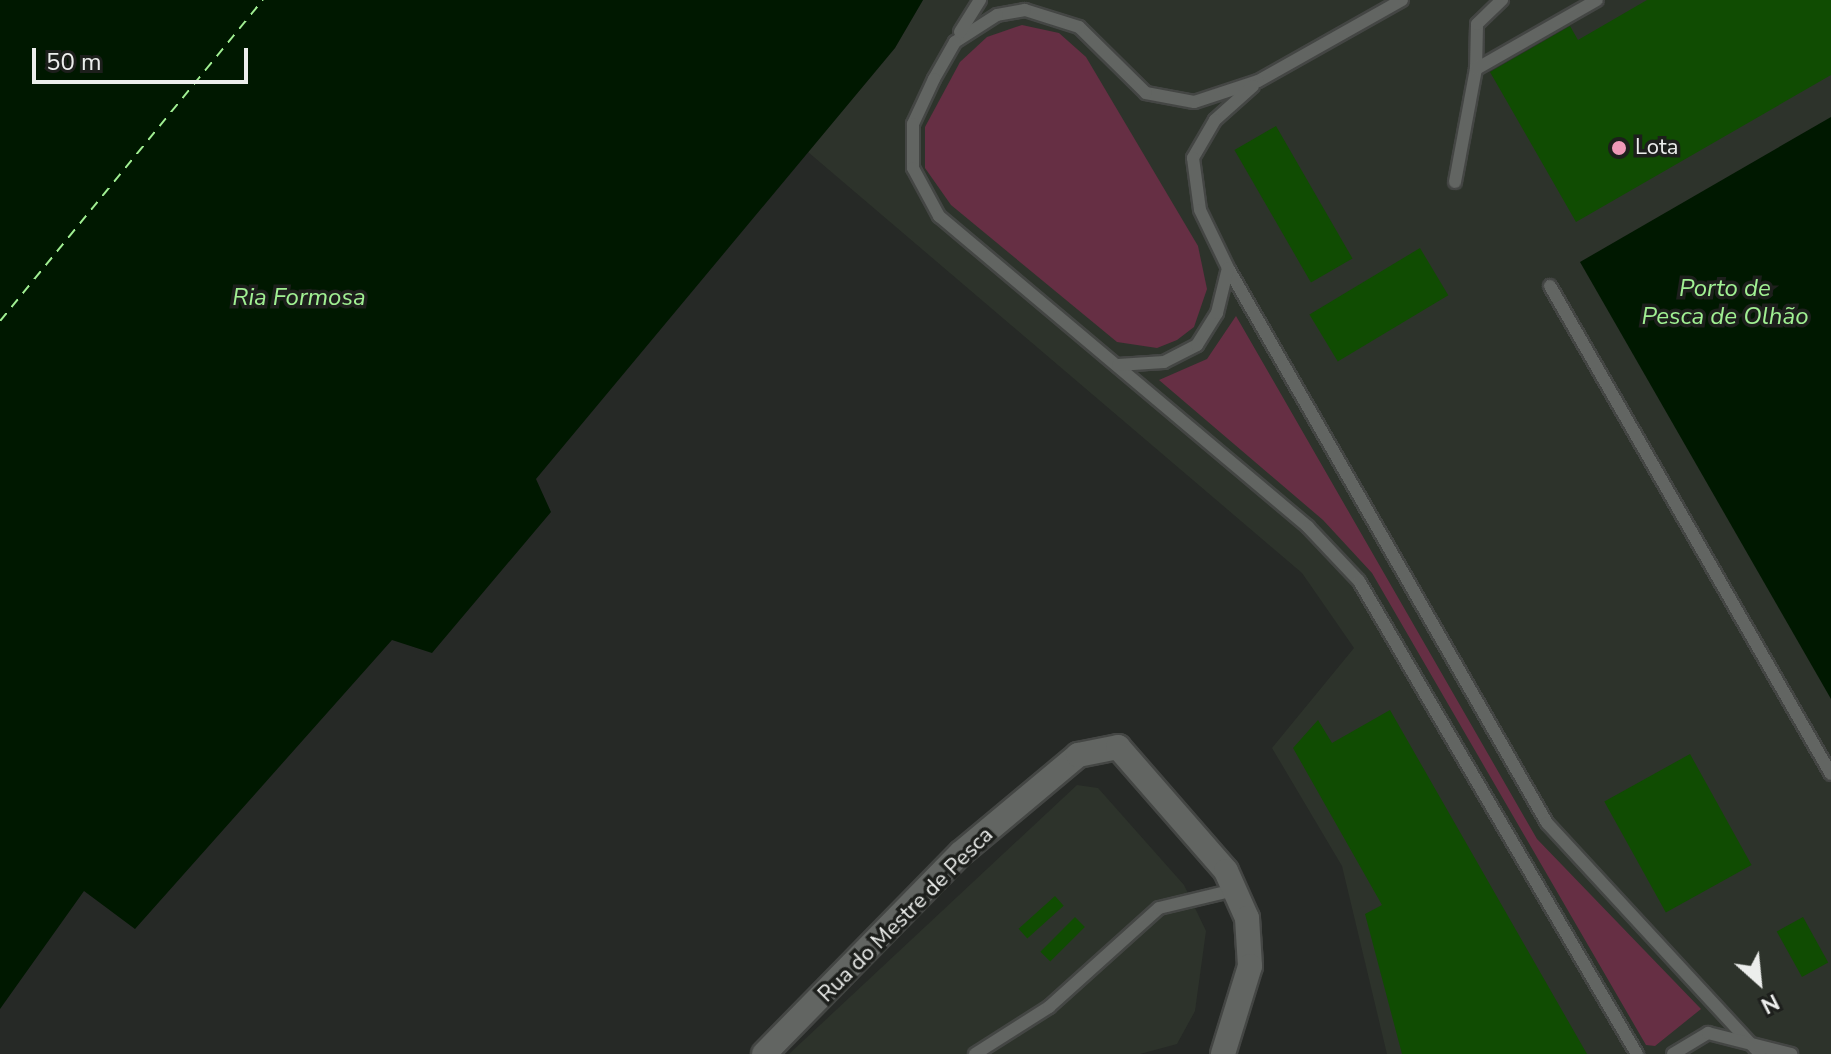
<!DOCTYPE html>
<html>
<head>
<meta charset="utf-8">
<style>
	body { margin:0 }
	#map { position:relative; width:1831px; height:1054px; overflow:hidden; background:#262926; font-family:"Nunito Sans",sans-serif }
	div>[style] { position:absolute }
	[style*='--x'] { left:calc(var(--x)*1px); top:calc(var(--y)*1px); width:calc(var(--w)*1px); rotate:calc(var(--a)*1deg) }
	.built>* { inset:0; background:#2d332b }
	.green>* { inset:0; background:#662f44 }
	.water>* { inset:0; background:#001800 }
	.ferry>* { height:2px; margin-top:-1px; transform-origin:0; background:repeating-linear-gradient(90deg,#a1f093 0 10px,transparent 0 18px) }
	.building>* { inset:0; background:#104c02; transform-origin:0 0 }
	.roads { filter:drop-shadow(2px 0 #444644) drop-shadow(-2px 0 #444644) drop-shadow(0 2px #444644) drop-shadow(0 -2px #444644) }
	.service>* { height:12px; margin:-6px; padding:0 6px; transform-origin:6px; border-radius:6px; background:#626562 }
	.minor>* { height:24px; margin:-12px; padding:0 12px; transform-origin:12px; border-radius:12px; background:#626562 }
	.dots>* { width:22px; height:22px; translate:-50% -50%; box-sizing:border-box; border:4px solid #1d1f1c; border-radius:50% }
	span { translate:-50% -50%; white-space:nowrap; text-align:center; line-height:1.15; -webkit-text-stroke:7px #1d1f1c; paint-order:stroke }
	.poi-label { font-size:22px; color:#eceeec }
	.left { translate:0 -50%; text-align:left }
	.street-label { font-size:22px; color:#eceeec }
	.water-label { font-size:24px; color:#a1f093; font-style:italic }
	.north { position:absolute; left:1719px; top:942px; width:80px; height:80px; -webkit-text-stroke:6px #1d1f1c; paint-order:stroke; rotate:153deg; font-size:22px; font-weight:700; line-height:32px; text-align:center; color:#eceeec }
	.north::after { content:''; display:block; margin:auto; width:28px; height:36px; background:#eceeec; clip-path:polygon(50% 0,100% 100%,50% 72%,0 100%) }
	.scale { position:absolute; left:32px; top:48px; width:216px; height:36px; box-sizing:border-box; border:4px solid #eceeec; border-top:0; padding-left:10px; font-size:24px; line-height:28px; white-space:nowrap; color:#eceeec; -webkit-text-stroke:6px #1d1f1c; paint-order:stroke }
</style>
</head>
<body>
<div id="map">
	<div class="built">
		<div style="clip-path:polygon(923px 0,1831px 0,1831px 1054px,1387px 1054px,1342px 866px,1272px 748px,1354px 648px,1302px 573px,808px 152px,895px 48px)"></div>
		<div style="clip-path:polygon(1077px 785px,1098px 788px,1184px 885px,1206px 931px,1195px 1011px,1177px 1044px,1140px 1054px,789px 1054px)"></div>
	</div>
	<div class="green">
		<div style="clip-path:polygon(1022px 25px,1059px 33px,1086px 57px,1198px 246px,1207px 289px,1194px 327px,1177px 340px,1157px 348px,1117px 342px,951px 205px,925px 168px,925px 127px,960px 62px,987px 37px)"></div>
		<div style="clip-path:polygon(1236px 316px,1537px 839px,1701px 1009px,1655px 1046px,1646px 1045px,1372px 573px,1323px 520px,1159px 380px,1207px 359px)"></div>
	</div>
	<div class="water">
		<div style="clip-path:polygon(0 0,923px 0,895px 48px,536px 479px,551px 512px,432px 653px,392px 640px,135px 929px,84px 891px,0 1009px)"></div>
		<div style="clip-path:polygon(1831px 117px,1831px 699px,1580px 262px)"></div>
	</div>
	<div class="ferry">
		<div style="--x:0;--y:321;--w:415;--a:-50.7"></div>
	</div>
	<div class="building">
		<div style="clip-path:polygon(1647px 0,1831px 0,1831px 75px,1576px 222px,1490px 72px,1570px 26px,1578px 40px)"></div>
		<div style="left:1276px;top:126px;width:153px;height:48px;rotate:60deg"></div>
		<div style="left:1420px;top:248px;width:55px;height:129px;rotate:59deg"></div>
		<div style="clip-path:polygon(1390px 710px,1587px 1054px,1402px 1054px,1365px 914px,1382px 905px,1293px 748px,1318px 720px,1332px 743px)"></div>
		<div style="left:1690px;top:754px;width:127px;height:98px;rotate:61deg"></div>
		<div style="left:1055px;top:896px;width:13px;height:49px;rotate:48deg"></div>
		<div style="left:1075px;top:917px;width:14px;height:49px;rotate:45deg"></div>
		<div style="left:1803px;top:917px;width:52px;height:30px;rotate:61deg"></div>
	</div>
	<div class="roads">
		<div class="service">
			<div style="--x:1402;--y:0;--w:165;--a:150.6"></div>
			<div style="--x:1258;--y:81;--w:67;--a:161.8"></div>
			<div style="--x:1194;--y:102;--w:49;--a:-169.4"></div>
			<div style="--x:1146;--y:93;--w:94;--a:-135.4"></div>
			<div style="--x:1079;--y:27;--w:57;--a:-162.5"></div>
			<div style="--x:1025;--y:10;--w:28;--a:170"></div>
			<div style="--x:997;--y:15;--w:50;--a:147.3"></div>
			<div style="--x:955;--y:42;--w:43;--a:119.6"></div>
			<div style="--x:934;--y:79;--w:50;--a:115"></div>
			<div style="--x:913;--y:124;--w:44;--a:90"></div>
			<div style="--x:913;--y:168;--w:55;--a:61.6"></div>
			<div style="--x:939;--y:216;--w:483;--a:40.1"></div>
			<div style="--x:1308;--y:527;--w:74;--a:46.6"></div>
			<div style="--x:1359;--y:581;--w:549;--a:59.56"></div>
			<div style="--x:960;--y:32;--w:38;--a:-58"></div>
			<div style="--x:1476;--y:69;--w:45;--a:-88.7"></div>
			<div style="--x:1477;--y:24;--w:35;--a:-44"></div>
			<div style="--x:1253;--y:86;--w:51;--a:138.2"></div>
			<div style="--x:1215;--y:120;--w:44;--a:120.1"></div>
			<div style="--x:1193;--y:158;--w:52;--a:82.3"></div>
			<div style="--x:1200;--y:210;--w:64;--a:64.2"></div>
			<div style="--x:1228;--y:268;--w:640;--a:60.11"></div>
			<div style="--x:1547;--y:823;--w:314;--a:47.3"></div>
			<div style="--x:1455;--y:182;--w:115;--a:-79.5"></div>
			<div style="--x:1476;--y:69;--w:139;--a:-29.7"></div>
			<div style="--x:1550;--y:286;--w:563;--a:60.07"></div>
			<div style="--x:1118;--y:365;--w:46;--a:-3.7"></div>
			<div style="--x:1164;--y:362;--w:37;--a:-27"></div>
			<div style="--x:1197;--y:345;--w:38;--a:-58"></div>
			<div style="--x:1217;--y:313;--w:46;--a:-76.3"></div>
			<div style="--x:975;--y:1054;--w:88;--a:-32.4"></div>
			<div style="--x:1049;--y:1007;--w:148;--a:-42"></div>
			<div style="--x:1159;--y:908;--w:81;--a:-13.5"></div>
			<div style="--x:1673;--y:1054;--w:41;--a:-31"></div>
			<div style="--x:1708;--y:1033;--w:86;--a:14.2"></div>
		</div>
		<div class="minor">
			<div style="--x:764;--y:1054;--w:281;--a:-45.6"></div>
			<div style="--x:961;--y:853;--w:153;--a:-39.9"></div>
			<div style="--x:1078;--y:755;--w:41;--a:-11.3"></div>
			<div style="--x:1118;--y:747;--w:164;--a:48.9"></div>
			<div style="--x:1226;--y:871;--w:51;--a:65.9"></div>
			<div style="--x:1247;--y:918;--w:48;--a:86.4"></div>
			<div style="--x:1250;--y:966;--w:92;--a:107.1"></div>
		</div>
	</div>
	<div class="dots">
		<div style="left:1619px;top:148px;background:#ef9ab8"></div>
	</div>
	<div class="poi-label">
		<span class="left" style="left:1635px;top:148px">Lota</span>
	</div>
	<div class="street-label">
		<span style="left:906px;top:915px;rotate:-45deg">Rua do Mestre de Pesca</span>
	</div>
	<div class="water-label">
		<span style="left:1725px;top:303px">Porto de<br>Pesca de Olhão</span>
		<span style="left:299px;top:298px">Ria Formosa</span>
	</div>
	<div class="north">N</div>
	<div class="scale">50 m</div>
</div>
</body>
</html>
